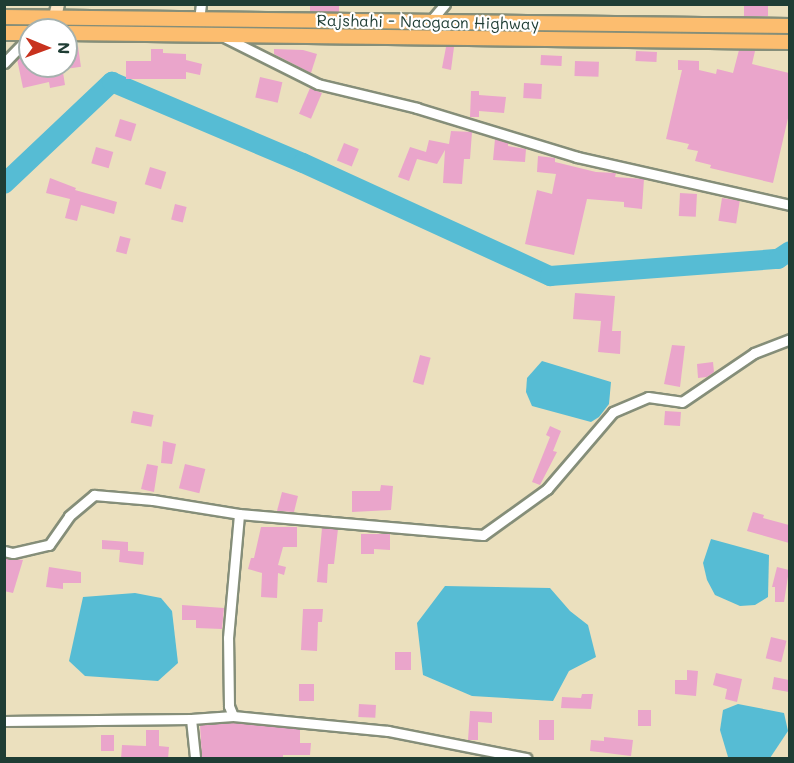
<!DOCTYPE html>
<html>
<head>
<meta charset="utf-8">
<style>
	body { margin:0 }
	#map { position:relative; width:794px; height:763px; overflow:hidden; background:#ebe0be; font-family:Mali,sans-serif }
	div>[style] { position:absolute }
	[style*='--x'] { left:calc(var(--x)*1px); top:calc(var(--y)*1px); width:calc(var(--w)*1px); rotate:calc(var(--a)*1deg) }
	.water>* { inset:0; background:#56bcd4 }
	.river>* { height:20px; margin:-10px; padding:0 10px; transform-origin:10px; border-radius:10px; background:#56bcd4 }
	.building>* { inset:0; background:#eaa5cb; transform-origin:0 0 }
	.roads { filter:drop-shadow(2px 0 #858e79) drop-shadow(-2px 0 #858e79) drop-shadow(0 2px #858e79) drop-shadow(0 -2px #858e79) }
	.street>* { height:9px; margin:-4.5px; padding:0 4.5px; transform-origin:4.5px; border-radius:4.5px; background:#fff }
	.secondary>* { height:12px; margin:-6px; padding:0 6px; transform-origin:6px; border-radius:6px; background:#fee5c5 }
	.primary>* { height:14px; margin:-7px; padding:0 7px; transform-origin:7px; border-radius:7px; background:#fcbd6f }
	span { translate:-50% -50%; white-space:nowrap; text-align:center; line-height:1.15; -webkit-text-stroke:4.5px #fff; paint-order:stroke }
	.street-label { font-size:16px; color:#1f3d34 }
	.frame { position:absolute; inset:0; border:6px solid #1f3d34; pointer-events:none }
	.north { position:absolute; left:18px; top:18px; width:60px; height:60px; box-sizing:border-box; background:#fff; border:2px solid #a5b1ae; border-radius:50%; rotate:91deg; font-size:16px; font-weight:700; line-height:24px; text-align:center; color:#1f3d34 }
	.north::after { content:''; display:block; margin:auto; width:21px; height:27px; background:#c8321e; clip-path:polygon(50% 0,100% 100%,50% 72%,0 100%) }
</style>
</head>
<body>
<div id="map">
	<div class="water">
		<div style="clip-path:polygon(542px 361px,611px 382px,609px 404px,599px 417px,591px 422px,532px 406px,526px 392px,527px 378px)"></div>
		<div style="clip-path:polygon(711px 539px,769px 555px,768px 597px,755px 605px,740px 606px,715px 595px,707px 580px,703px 563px)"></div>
		<div style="clip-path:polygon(445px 586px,550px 588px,570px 611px,588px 625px,596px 657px,569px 671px,553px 701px,472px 696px,423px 675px,417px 623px)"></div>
		<div style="clip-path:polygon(135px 593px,161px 598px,172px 611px,178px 663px,158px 681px,85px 676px,69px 661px,83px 597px)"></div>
		<div style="clip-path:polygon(738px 704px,784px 713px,788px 731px,770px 758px,728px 757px,720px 730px,723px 710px)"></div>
	</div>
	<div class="river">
		<div style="--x:4;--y:184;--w:149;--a:-43.4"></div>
		<div style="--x:112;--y:82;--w:207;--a:23"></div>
		<div style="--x:303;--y:163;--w:272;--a:24.6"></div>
		<div style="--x:550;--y:276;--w:229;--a:-4.3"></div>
		<div style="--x:778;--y:259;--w:14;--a:-34"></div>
	</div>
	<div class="building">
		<div style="left:310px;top:4px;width:29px;height:8px"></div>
		<div style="left:744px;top:4px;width:24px;height:12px"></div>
		<div style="left:78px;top:46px;width:21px;height:12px;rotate:82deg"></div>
		<div style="clip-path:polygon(446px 47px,454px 47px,451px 70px,442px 68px)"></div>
		<div style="clip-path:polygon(151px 49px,163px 49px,163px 53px,186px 54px,186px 60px,202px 64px,200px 75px,186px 72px,186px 79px,126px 79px,126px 61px,151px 61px)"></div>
		<div style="clip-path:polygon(274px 49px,303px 50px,317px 54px,311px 73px,274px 54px)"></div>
		<div style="clip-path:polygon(739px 50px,755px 51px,752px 64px,789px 73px,789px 114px,773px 183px,710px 168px,711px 165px,695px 161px,698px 151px,687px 149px,689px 144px,666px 139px,682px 70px,678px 70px,678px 60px,699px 61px,699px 70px,716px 74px,717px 69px,733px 73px)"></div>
		<div style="left:636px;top:51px;width:21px;height:10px;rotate:3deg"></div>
		<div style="clip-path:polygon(30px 55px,30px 66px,62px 66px,65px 85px,50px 88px,49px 82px,23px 88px,17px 59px)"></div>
		<div style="left:541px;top:55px;width:21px;height:10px;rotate:3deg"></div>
		<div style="left:575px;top:61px;width:24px;height:15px;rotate:2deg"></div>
		<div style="left:260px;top:77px;width:23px;height:21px;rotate:13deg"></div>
		<div style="left:524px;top:83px;width:18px;height:15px;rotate:3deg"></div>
		<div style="left:310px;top:88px;width:13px;height:28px;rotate:23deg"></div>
		<div style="clip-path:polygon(471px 91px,479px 91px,479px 95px,506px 97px,504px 113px,479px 111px,479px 117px,470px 117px)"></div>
		<div style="left:120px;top:119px;width:17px;height:18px;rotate:17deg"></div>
		<div style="clip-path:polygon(451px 131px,472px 132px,470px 159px,464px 159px,462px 184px,443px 183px,445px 150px,437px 164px,417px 159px,409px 181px,398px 177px,410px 147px,426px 152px,429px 140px,449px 144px)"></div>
		<div style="clip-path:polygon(495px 139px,508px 143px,508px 146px,526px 149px,525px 162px,493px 160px)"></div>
		<div style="left:344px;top:143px;width:16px;height:19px;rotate:22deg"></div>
		<div style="left:96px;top:147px;width:18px;height:17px;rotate:16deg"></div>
		<div style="clip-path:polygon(538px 156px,555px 158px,555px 162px,596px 172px,616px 173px,615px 177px,644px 179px,642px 209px,624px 207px,624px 202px,587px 199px,574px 255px,525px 244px,537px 190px,552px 194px,556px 174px,537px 172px)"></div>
		<div style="left:150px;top:167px;width:17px;height:18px;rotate:17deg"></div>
		<div style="clip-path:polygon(50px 178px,76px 188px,75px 190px,117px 202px,114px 214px,81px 205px,77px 221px,65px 218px,70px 199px,46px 193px)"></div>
		<div style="left:680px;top:193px;width:17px;height:23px;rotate:3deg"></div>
		<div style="left:722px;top:198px;width:18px;height:23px;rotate:9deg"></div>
		<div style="left:175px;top:204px;width:12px;height:16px;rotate:14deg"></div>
		<div style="left:120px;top:236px;width:11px;height:16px;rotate:15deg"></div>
		<div style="clip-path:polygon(575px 293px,615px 296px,612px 331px,621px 331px,620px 354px,598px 352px,601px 321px,573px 319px)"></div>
		<div style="clip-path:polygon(672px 345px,685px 346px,680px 387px,664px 384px)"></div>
		<div style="left:420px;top:355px;width:11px;height:28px;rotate:15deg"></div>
		<div style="clip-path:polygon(713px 362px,714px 372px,707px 377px,698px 378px,697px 364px)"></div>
		<div style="left:133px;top:411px;width:21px;height:12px;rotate:11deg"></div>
		<div style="left:665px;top:411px;width:16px;height:14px;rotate:4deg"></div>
		<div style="clip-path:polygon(550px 426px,561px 431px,553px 451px,557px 452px,540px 485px,532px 482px,550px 437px,546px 435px)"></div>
		<div style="clip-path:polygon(163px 441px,176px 444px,172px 464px,161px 463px)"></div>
		<div style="clip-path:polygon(147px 464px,158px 466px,154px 492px,141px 489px)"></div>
		<div style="left:185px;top:464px;width:21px;height:25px;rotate:14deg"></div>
		<div style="clip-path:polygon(381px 485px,393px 486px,391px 510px,352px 512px,352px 491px,380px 491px)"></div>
		<div style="clip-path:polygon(282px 492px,298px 496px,294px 512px,277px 511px)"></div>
		<div style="clip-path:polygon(753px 512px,764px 515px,763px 518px,789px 525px,789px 543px,747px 531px)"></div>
		<div style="clip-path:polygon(261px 527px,297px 527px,297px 547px,283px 547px,278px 565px,286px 567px,284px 575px,278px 573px,277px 598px,261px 597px,262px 573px,248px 569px,251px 558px,254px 558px)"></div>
		<div style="clip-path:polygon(322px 528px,338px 529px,334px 564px,328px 564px,327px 583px,317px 582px)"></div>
		<div style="clip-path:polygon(361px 534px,390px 534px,390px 550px,374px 549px,374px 554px,361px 554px)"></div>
		<div style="clip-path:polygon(102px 540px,128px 542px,128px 551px,144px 552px,143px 565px,119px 562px,120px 550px,102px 549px)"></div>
		<div style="clip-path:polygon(4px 558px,23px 560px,13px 593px,4px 591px)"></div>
		<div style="clip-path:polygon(49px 567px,81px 572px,81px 583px,63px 583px,63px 589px,46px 587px)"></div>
		<div style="clip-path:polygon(777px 567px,789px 570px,784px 602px,775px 602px,775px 587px,772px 587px)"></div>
		<div style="clip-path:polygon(182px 605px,224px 608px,222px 629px,196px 628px,196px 620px,182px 620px)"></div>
		<div style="clip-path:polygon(303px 609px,323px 609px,322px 622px,318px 622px,317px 651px,301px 650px)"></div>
		<div style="left:771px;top:637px;width:16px;height:22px;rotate:14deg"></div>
		<div style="left:395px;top:652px;width:16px;height:18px"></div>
		<div style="clip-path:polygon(687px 670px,698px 671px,696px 696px,675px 694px,675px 680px,687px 680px)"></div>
		<div style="clip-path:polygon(716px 673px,742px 679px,737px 702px,725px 699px,727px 689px,713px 685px)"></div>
		<div style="clip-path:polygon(774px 677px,789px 680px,789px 692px,772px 689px)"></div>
		<div style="left:299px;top:684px;width:15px;height:17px"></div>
		<div style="clip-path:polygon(582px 694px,593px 694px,591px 709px,561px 708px,562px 697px,581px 698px)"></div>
		<div style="left:359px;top:704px;width:17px;height:13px;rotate:3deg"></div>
		<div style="left:638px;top:710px;width:13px;height:16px"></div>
		<div style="clip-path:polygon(470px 711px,492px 712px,492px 723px,478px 722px,478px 740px,468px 740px)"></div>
		<div style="left:539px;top:720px;width:15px;height:20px"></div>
		<div style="clip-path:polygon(233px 723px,300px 729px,300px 743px,311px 743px,310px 755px,283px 755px,283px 759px,202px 759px,200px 725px)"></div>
		<div style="clip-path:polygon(146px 730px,159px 730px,159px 746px,169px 747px,168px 759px,121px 759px,122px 745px,146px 746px)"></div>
		<div style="left:101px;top:735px;width:13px;height:16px"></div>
		<div style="clip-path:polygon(604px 737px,633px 740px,631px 756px,590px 751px,591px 740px,604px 741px)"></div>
	</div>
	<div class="roads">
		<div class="street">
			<div style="--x:199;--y:20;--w:16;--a:-83"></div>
			<div style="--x:429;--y:23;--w:25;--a:-50"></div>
			<div style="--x:224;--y:37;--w:105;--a:26.6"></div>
			<div style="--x:318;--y:84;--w:102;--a:13.6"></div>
			<div style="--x:417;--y:108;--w:167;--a:17"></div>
			<div style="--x:577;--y:157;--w:218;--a:12.7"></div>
			<div style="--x:4;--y:63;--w:37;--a:-46"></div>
			<div style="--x:4;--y:551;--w:9;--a:13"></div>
			<div style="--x:13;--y:553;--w:37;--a:-13"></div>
			<div style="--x:49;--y:545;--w:35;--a:-55"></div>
			<div style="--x:69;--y:516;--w:33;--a:-40"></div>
			<div style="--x:94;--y:495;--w:59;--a:4.8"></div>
			<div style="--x:153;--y:500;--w:87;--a:9.2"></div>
			<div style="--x:239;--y:514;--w:245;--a:4.9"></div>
			<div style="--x:483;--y:535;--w:79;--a:-35.7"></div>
			<div style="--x:547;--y:489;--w:101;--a:-49.4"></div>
			<div style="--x:613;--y:412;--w:38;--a:-23"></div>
			<div style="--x:648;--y:397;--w:34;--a:8"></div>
			<div style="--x:682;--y:402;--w:87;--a:-34.2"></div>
			<div style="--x:754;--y:353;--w:39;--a:-21"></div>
			<div style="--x:233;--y:716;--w:11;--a:-112"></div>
			<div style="--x:229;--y:706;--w:68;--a:-90.8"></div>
			<div style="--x:228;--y:638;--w:124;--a:-84.9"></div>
			<div style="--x:191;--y:719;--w:39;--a:84"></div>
			<div style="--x:4;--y:721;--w:187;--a:-0.6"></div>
			<div style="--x:191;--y:719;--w:42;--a:-4.1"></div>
			<div style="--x:233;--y:716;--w:156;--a:5.5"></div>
			<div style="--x:388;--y:731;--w:141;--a:11.1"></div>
		</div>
		<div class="secondary">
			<div style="--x:55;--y:17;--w:13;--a:-77"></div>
		</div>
		<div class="primary">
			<div style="--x:4;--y:17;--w:786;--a:0.66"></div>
			<div style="--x:4;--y:33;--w:26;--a:0"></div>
			<div style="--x:66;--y:33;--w:724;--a:0.71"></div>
		</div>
	</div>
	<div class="street-label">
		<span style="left:428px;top:22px;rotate:1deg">Rajshahi - Naogaon Highway</span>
	</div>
	<div class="frame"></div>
	<div class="north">N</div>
</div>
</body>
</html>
